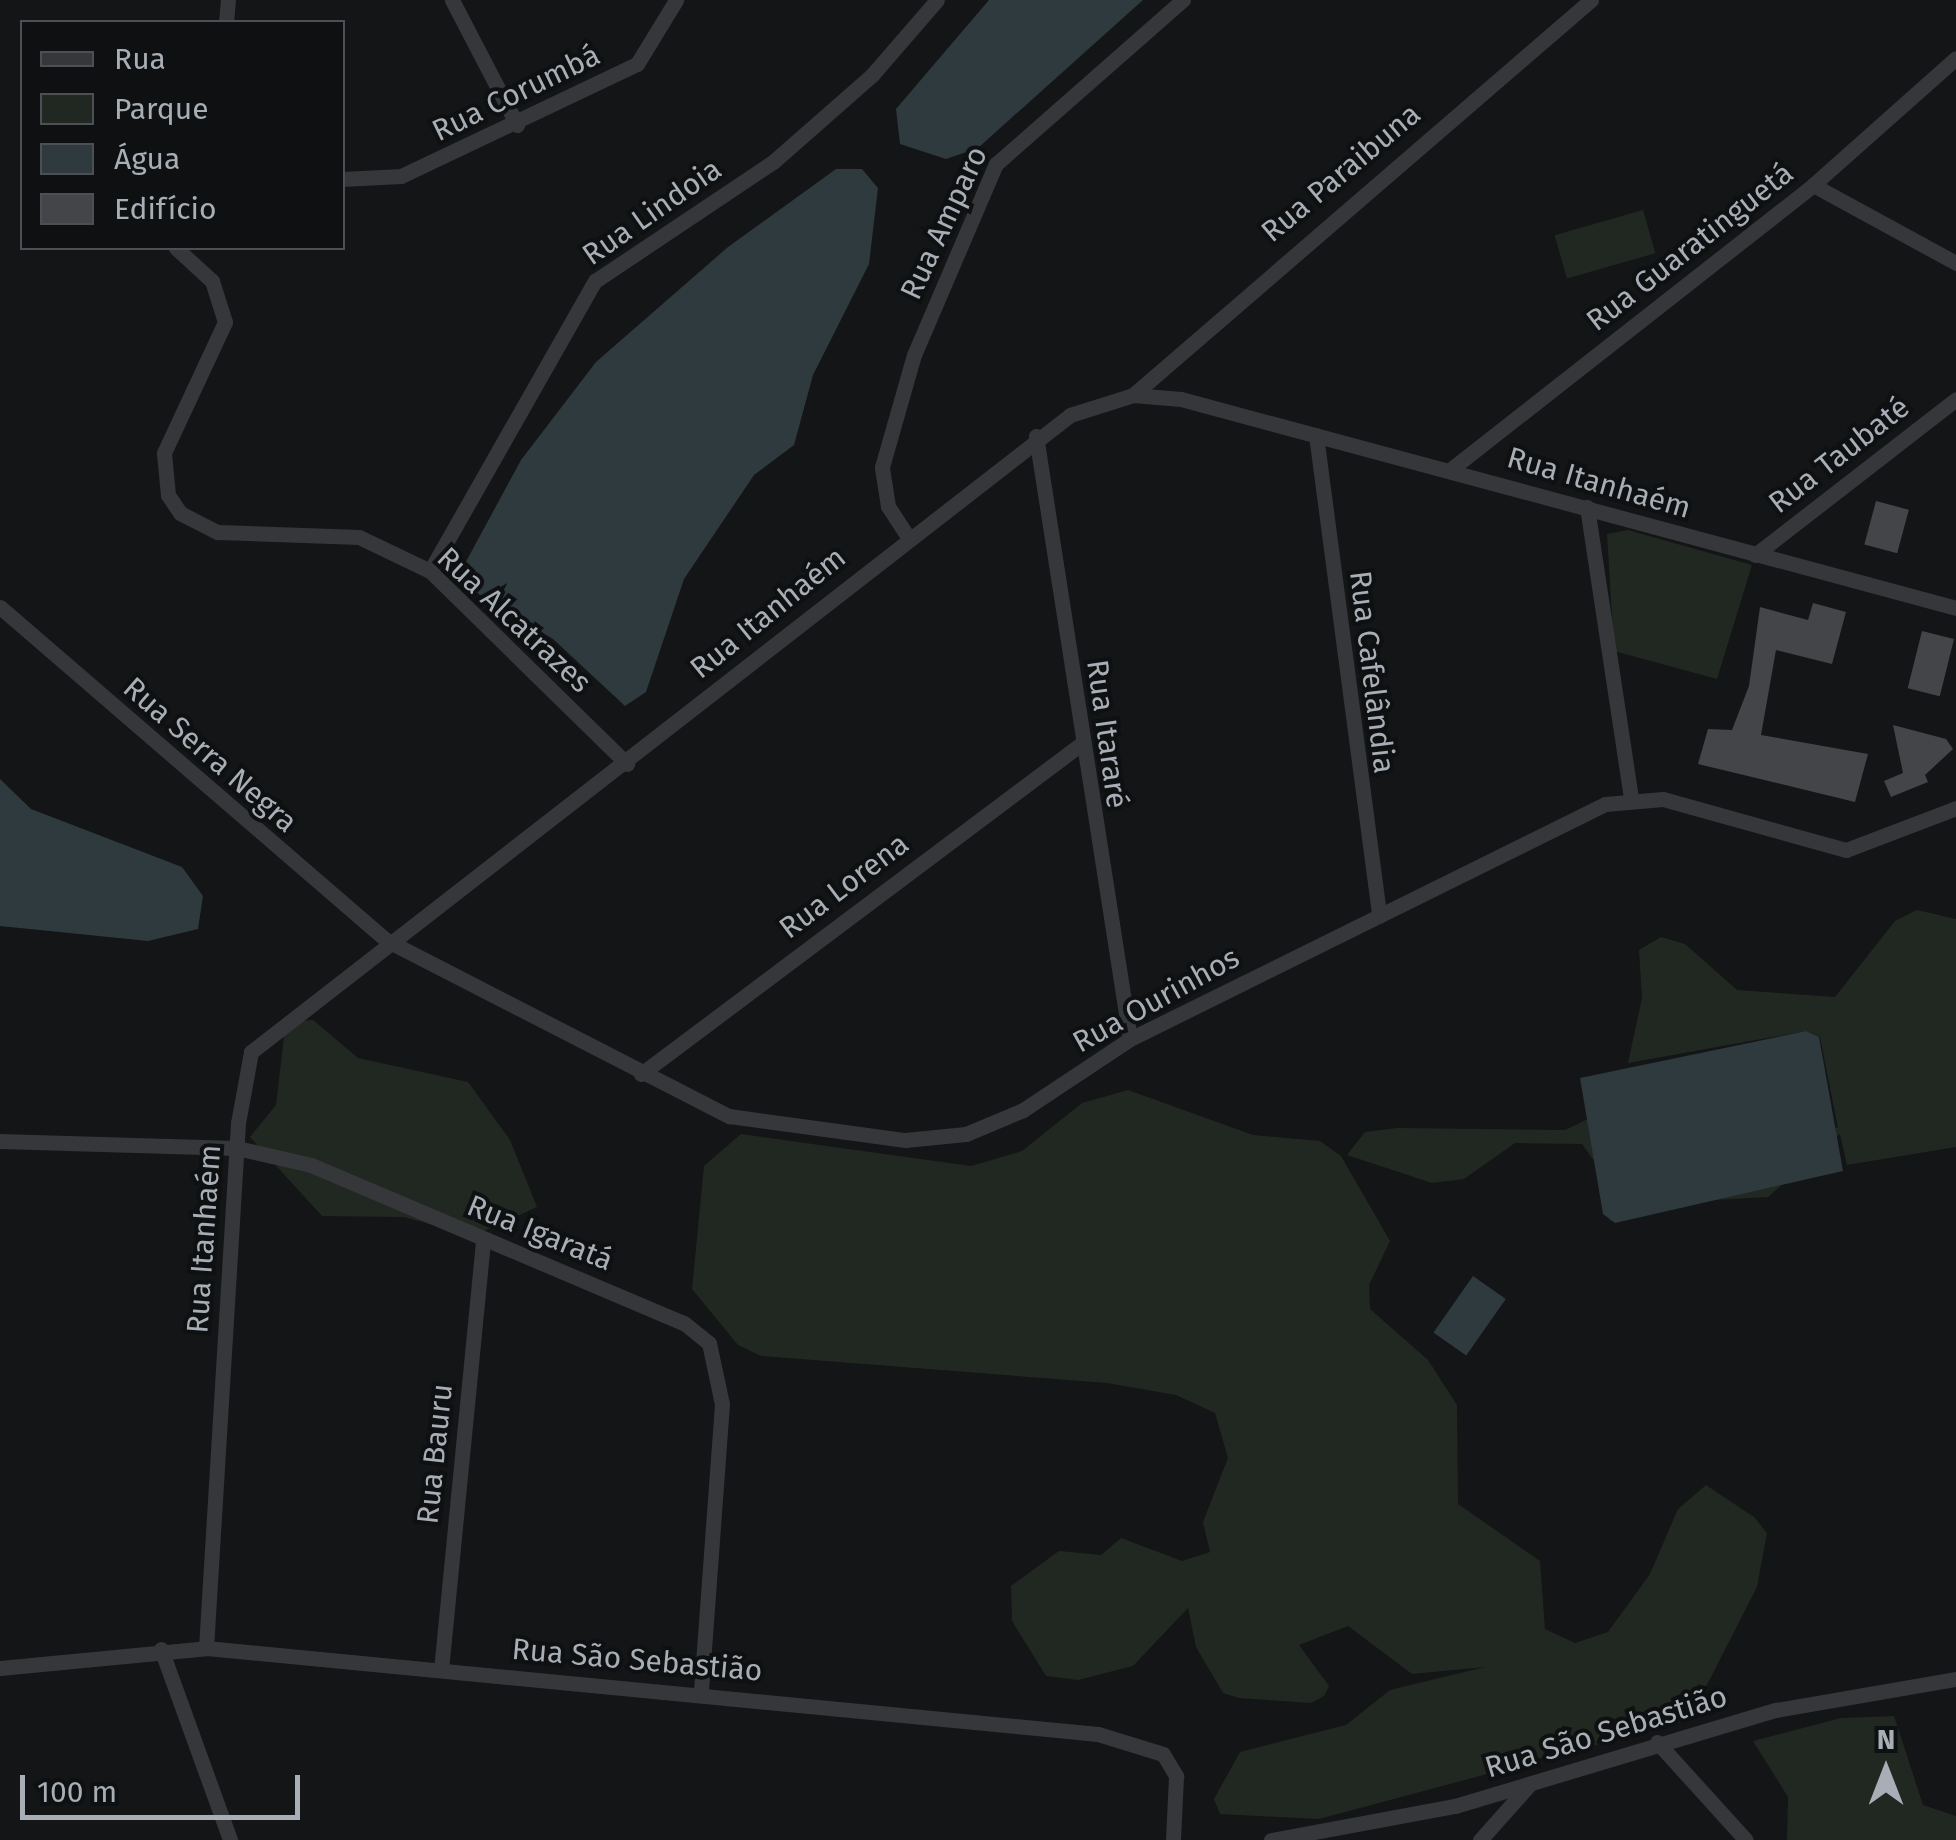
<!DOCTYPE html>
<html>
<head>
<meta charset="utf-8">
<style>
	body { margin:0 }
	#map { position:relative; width:1956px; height:1840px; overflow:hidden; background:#141516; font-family:"Fira Sans",sans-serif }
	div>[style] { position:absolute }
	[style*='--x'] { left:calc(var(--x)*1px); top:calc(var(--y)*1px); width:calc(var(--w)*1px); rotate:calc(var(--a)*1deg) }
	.green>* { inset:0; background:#212821; transform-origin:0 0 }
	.water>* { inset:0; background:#2e3a3e; transform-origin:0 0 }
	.building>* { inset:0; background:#434549; transform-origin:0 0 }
	.minor>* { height:15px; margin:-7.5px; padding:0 7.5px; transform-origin:7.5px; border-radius:7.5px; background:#36373b }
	span { translate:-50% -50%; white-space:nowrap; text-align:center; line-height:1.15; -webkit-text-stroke:8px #0f1011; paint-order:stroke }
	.street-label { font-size:30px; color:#a7aeb5 }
	.legend { position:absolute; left:20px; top:20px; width:325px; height:230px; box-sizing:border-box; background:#0f1011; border:2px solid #4c4f53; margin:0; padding:12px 18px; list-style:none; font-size:30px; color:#a7aeb5 }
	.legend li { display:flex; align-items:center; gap:20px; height:50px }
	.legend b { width:50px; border:2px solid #4c4f53 }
	.north { position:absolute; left:1836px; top:1720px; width:100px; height:100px; -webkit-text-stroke:8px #0f1011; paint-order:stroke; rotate:0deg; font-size:28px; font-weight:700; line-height:40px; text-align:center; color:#a7aeb5 }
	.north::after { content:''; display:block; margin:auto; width:35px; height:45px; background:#a7aeb5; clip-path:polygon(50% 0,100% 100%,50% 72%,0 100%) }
	.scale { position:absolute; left:20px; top:1775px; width:280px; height:45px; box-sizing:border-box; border:5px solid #a7aeb5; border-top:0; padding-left:12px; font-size:30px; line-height:35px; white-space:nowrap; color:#a7aeb5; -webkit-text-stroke:8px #0f1011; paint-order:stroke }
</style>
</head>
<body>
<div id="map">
	<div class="green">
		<div style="left:1643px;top:210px;width:45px;height:92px;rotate:74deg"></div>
		<div style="clip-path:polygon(1628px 530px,1752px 565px,1717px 679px,1614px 651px,1607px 534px)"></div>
		<div style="clip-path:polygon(1917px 910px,1956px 919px,1956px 1147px,1847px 1165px,1840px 1134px,1768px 1197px,1641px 1204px,1609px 1221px,1618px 1195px,1582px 1144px,1515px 1143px,1464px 1179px,1432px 1183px,1347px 1155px,1365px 1132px,1397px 1128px,1565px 1130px,1647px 1091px,1838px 1128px,1820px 1037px,1806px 1031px,1628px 1063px,1642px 998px,1639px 950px,1661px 937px,1685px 944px,1737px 990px,1835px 997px,1895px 921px)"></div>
		<div style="clip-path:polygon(313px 1020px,358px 1058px,468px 1082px,510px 1140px,537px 1207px,473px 1236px,404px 1217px,322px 1216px,250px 1137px,276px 1105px,284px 1036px,296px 1021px)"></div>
		<div style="clip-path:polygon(1128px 1090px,1253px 1135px,1320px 1141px,1341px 1156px,1390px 1241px,1369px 1285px,1370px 1309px,1428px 1360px,1457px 1405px,1458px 1504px,1540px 1561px,1545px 1629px,1575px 1643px,1608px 1632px,1650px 1574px,1678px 1509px,1706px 1485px,1754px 1517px,1767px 1533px,1757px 1587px,1689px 1720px,1319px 1819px,1220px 1814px,1214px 1799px,1240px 1752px,1346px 1725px,1390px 1690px,1485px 1667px,1412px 1674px,1348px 1626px,1299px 1645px,1329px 1686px,1324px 1696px,1311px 1703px,1239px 1698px,1223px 1693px,1196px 1647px,1188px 1608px,1133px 1666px,1078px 1680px,1046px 1676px,1012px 1621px,1011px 1586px,1059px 1551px,1101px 1555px,1121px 1538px,1182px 1561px,1210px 1552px,1203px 1522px,1228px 1458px,1215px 1413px,1176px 1395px,1107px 1383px,761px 1356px,738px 1345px,692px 1289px,704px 1166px,741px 1134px,971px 1166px,1022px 1151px,1082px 1103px)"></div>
		<div style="clip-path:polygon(1894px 1716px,1923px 1805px,1956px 1816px,1956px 1840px,1787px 1840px,1788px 1797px,1753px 1741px,1841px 1718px)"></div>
	</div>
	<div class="water">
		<div style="clip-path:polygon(989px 0,1143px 0,978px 148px,946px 159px,900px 144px,896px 109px)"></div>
		<div style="clip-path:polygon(836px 169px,862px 169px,878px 188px,869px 264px,813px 375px,794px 445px,754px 475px,684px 579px,646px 692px,625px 706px,553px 639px,472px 590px,462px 569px,521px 460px,596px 362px,728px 247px)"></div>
		<div style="clip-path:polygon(0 779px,31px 809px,182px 867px,203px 896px,198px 929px,148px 941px,0 926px)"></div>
		<div style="clip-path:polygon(1806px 1031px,1819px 1037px,1843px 1171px,1615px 1223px,1603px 1214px,1580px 1078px)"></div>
		<div style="left:1473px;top:1276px;width:40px;height:69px;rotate:35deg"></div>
	</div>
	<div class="building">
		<div style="left:1876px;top:501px;width:34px;height:45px;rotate:15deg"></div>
		<div style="clip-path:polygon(1813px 603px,1846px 612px,1832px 664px,1776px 650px,1761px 735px,1868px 754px,1855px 802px,1698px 764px,1708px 729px,1732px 730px,1749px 686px,1760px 607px,1808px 620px)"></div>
		<div style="left:1922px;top:631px;width:33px;height:59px;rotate:14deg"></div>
		<div style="clip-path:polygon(1893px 725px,1946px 739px,1953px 749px,1925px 775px,1928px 782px,1891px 797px,1884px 781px,1903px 773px)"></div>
	</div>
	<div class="minor">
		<div style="--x:452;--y:0;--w:141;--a:62.5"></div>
		<div style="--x:226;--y:22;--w:22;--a:-85"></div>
		<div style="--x:342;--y:179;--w:59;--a:-2.9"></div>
		<div style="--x:401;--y:176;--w:261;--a:-25.4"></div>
		<div style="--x:637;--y:64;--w:75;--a:-58.6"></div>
		<div style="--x:1813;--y:185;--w:163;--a:28.6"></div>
		<div style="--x:176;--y:248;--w:49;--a:42.5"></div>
		<div style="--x:212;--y:281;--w:43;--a:72.4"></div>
		<div style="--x:225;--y:322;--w:145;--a:115"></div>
		<div style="--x:164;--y:453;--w:42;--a:84.6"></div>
		<div style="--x:168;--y:495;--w:22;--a:56"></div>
		<div style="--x:180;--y:513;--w:42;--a:27.2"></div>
		<div style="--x:217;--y:532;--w:142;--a:2"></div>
		<div style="--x:359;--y:537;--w:79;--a:25.6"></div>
		<div style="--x:430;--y:571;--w:276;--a:44.4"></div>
		<div style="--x:1133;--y:395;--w:605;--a:-40.78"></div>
		<div style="--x:1316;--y:435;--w:485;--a:82.5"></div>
		<div style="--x:1036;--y:436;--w:610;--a:81.14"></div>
		<div style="--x:1450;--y:470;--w:462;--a:-38.1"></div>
		<div style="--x:1813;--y:185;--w:191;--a:-41.6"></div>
		<div style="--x:1587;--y:507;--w:294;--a:81.4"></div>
		<div style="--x:908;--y:537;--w:37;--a:-123"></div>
		<div style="--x:888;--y:506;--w:39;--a:-99"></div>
		<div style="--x:882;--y:467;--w:116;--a:-74.1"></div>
		<div style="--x:914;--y:355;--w:208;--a:-66.8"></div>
		<div style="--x:996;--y:164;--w:249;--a:-41.3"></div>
		<div style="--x:1755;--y:555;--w:254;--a:-37.8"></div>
		<div style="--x:430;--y:571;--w:334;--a:-60.4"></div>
		<div style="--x:595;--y:281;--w:214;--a:-33.8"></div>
		<div style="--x:773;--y:162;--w:132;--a:-41.3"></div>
		<div style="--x:872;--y:75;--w:99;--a:-49.1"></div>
		<div style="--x:0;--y:607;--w:510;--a:40.78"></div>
		<div style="--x:386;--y:940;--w:386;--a:27.2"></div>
		<div style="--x:729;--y:1116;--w:178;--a:7.8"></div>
		<div style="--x:905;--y:1140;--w:61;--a:-5.6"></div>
		<div style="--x:966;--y:1134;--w:62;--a:-22.8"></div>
		<div style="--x:1023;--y:1110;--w:128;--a:-33.6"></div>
		<div style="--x:1130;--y:1039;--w:530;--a:-26.32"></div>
		<div style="--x:1605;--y:804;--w:58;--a:-4.9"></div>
		<div style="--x:1663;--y:799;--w:190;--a:15.6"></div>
		<div style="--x:1846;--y:850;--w:118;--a:-20.9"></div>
		<div style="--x:641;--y:1074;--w:550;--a:-36.87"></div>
		<div style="--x:0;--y:1141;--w:237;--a:1.7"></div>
		<div style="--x:237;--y:1148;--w:76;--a:12.9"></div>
		<div style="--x:311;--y:1165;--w:405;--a:23"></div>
		<div style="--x:684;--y:1323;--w:32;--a:39"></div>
		<div style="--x:709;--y:1343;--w:62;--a:78"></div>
		<div style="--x:722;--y:1404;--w:289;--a:94.2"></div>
		<div style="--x:206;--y:1648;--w:526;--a:-86.51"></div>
		<div style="--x:238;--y:1123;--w:72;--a:-79.6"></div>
		<div style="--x:251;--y:1052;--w:1038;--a:-37.87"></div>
		<div style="--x:1070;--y:415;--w:66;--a:-17.6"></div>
		<div style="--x:1133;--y:395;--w:48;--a:4.8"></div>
		<div style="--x:1181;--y:399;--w:803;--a:15.09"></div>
		<div style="--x:161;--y:1649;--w:203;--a:70.1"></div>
		<div style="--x:0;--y:1668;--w:207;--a:-5.5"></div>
		<div style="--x:206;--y:1648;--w:896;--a:5.51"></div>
		<div style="--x:1098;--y:1734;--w:68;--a:17.1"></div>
		<div style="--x:1163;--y:1754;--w:26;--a:59"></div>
		<div style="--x:1176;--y:1776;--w:64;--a:92.7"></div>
		<div style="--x:441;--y:1670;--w:430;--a:-84.4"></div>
		<div style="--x:1657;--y:1742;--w:132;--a:47.8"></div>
		<div style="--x:1271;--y:1840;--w:187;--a:-10.5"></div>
		<div style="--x:1455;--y:1806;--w:335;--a:-16.7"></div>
		<div style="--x:1776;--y:1710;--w:183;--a:-9.8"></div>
		<div style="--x:1480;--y:1840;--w:75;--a:-48.2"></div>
	</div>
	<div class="street-label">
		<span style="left:516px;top:93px;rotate:-26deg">Rua Corumbá</span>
		<span style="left:1341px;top:173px;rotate:-40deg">Rua Paraibuna</span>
		<span style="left:652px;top:212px;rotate:-35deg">Rua Lindoia</span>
		<span style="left:944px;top:223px;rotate:-65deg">Rua Amparo</span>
		<span style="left:1690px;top:247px;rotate:-38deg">Rua Guaratinguetá</span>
		<span style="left:1839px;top:455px;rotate:-38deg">Rua Taubaté</span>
		<span style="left:1599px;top:483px;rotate:16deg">Rua Itanhaém</span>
		<span style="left:768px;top:613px;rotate:-39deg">Rua Itanhaém</span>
		<span style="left:514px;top:620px;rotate:43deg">Rua Alcatrazes</span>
		<span style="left:1372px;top:672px;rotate:83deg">Rua Cafelândia</span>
		<span style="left:1107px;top:734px;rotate:82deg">Rua Itararé</span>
		<span style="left:210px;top:755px;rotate:41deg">Rua Serra Negra</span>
		<span style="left:844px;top:886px;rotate:-37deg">Rua Lorena</span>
		<span style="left:1156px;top:1000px;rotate:-29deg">Rua Ourinhos</span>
		<span style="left:540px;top:1233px;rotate:22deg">Rua Igaratá</span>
		<span style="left:204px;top:1239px;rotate:-86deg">Rua Itanhaém</span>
		<span style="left:435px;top:1454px;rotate:-84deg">Rua Bauru</span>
		<span style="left:637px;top:1660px;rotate:5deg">Rua São Sebastião</span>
		<span style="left:1606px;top:1732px;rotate:-17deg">Rua São Sebastião</span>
	</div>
	<ul class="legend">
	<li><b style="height:12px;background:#36373b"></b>Rua</li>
	<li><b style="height:28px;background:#212821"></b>Parque</li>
	<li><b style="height:28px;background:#2e3a3e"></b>Água</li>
	<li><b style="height:28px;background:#434549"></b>Edifício</li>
	</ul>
	<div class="north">N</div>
	<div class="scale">100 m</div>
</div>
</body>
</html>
